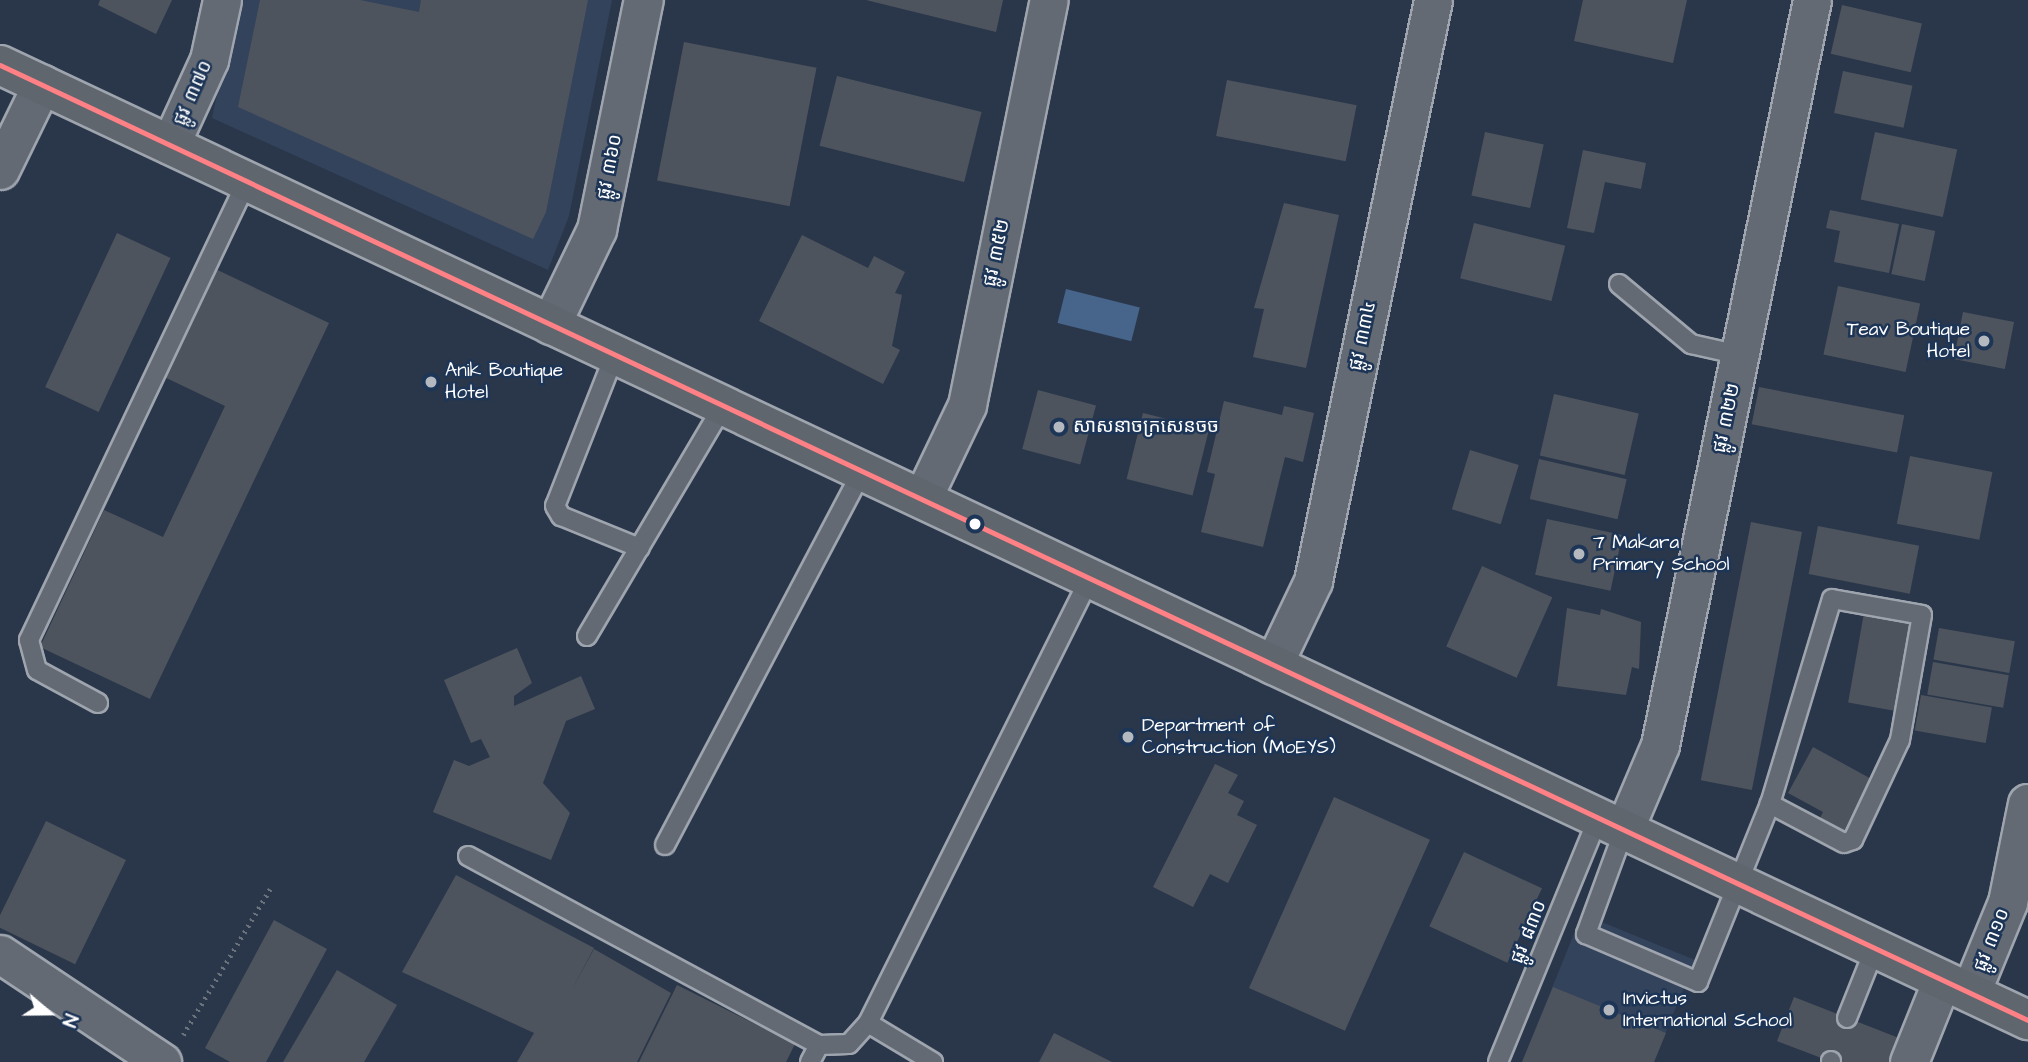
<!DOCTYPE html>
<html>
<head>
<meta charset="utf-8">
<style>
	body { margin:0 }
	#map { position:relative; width:2028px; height:1062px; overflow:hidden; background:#2a374a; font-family:"Architects Daughter","Noto Sans Khmer",sans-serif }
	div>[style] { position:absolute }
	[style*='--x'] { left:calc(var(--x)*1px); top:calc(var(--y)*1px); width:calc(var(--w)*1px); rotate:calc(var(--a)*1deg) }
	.built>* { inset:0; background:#33435c }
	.water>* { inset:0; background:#47658a; transform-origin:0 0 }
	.building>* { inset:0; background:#4e545e; transform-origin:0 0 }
	.path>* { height:4.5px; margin-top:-2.25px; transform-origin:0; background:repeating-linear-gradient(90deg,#6a727c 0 2px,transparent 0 7px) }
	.roads { filter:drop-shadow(2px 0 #9fa5ae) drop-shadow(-2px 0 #9fa5ae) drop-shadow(0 2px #9fa5ae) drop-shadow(0 -2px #9fa5ae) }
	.service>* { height:18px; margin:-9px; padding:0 9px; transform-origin:9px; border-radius:9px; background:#636a74 }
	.minor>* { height:37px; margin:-18.5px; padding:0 18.5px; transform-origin:18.5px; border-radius:18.5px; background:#636a74 }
	.tertiary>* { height:38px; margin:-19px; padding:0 19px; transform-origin:19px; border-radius:19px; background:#636a74 }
	.primary>* { height:38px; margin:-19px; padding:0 19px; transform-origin:19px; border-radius:19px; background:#60666e }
	.bus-1>* { height:5px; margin:-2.5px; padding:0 2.5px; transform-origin:2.5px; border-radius:2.5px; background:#ff8085 }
	.dots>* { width:19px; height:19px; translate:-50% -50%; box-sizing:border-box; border:4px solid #1d3557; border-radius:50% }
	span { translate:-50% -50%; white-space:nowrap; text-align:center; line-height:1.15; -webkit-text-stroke:5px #1d3557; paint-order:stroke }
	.street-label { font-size:19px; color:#fff }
	.poi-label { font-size:19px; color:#fff }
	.right { translate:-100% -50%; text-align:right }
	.left { translate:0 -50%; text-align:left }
	.north { position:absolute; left:14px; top:978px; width:70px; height:70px; -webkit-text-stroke:5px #1d3557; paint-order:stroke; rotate:110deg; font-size:19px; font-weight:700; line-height:28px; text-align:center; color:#fff }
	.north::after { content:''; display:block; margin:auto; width:24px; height:32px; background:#fff; clip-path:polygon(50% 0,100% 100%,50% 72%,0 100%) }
</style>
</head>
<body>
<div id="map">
	<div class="built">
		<div style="clip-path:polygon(237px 0,612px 0,569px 216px,548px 270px,212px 118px)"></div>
		<div style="clip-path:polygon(1582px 914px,1695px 960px,1654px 1062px,1522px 1062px)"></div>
	</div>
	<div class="water">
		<div style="left:1066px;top:289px;width:76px;height:35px;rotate:14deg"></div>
	</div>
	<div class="building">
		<div style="clip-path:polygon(100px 0,172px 0,156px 34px,98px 5px)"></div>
		<div style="clip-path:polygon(260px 0,360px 0,419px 12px,421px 0,588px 0,546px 212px,533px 239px,238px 107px)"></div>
		<div style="clip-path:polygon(866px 0,1003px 0,996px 32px)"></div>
		<div style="clip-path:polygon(1583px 0,1687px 0,1673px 63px,1574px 41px)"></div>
		<div style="left:1842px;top:5px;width:82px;height:50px;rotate:13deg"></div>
		<div style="left:684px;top:42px;width:135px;height:141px;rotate:11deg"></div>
		<div style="left:1843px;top:71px;width:71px;height:43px;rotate:12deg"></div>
		<div style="left:837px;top:76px;width:149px;height:72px;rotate:14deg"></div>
		<div style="left:1227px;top:80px;width:132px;height:57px;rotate:11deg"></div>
		<div style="left:1485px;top:132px;width:60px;height:65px;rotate:12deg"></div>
		<div style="left:1875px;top:132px;width:84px;height:69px;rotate:12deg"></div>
		<div style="clip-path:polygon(1583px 150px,1646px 163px,1641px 189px,1605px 182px,1594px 233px,1567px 228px)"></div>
		<div style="clip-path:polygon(1284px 203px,1339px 215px,1306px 368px,1253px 357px,1264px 309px,1254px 308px)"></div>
		<div style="clip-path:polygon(1830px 210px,1899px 224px,1889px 273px,1834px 262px,1840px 231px,1826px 228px)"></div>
		<div style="left:1474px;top:223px;width:94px;height:57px;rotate:14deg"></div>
		<div style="left:1902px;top:224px;width:34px;height:51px;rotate:12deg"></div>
		<div style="left:117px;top:233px;width:59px;height:170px;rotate:25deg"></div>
		<div style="clip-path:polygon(802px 235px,868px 268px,874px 256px,905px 272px,895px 293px,902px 295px,892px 346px,900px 350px,883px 384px,759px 321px)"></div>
		<div style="clip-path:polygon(209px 266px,329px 323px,150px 699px,40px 647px,104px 510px,163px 537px,225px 406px,158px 374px)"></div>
		<div style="left:1838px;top:286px;width:84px;height:70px;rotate:12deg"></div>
		<div style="left:1963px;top:312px;width:52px;height:48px;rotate:11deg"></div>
		<div style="left:1759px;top:387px;width:148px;height:38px;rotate:11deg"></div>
		<div style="left:1038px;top:390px;width:60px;height:61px;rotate:15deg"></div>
		<div style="left:1554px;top:394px;width:87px;height:63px;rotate:13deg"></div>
		<div style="clip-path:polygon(1224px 401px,1282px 415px,1284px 406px,1314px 413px,1303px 462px,1285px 457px,1263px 547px,1201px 532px,1215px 474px,1207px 472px)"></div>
		<div style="left:1143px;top:413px;width:68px;height:68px;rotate:14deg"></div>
		<div style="left:1470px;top:450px;width:51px;height:62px;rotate:17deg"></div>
		<div style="left:1910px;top:456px;width:84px;height:69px;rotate:11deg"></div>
		<div style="left:1539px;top:459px;width:90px;height:41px;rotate:13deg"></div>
		<div style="left:1547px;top:519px;width:77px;height:57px;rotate:12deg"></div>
		<div style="left:1751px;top:522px;width:52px;height:263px;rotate:11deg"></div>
		<div style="left:1818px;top:526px;width:103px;height:49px;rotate:11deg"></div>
		<div style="left:1482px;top:566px;width:77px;height:88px;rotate:24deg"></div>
		<div style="left:1865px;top:607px;width:51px;height:97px;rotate:10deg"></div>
		<div style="clip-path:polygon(1567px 608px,1600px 615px,1601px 609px,1641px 622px,1639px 669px,1632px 667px,1626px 695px,1557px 686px)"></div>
		<div style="left:1939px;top:628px;width:77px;height:32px;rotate:10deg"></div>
		<div style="clip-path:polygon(517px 648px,532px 683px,514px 696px,514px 706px,581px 676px,595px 709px,566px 721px,543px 783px,570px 813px,551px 860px,433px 812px,454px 760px,469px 766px,490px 757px,481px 739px,471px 743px,444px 680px)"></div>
		<div style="left:1933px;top:662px;width:77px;height:33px;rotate:10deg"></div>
		<div style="left:1921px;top:695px;width:72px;height:36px;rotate:10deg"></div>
		<div style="clip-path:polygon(1813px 747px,1875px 781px,1844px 837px,1818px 822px,1823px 812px,1788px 793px)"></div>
		<div style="clip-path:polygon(1215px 764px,1238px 775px,1228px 793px,1244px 801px,1237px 815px,1257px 825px,1228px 883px,1210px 874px,1193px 907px,1153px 887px)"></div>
		<div style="left:1334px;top:797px;width:105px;height:209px;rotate:24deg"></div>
		<div style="left:46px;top:821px;width:89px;height:116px;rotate:26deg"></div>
		<div style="left:1464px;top:852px;width:86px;height:82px;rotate:25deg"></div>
		<div style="clip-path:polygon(456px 875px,594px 948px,569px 995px,594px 949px,671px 993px,637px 1062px,517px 1062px,534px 1033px,402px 972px)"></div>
		<div style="clip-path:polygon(274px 920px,327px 949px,266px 1062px,230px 1062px,205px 1048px)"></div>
		<div style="clip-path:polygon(337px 970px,397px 1005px,364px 1062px,283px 1062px)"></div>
		<div style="clip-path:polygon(677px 985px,795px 1044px,786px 1062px,639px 1062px)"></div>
		<div style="clip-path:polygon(1553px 987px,1666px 1033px,1654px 1062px,1522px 1062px)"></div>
		<div style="clip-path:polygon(1794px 997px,1904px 1040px,1895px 1062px,1832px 1062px,1777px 1041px)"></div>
		<div style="clip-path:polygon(1054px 1033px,1112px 1062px,1039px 1062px)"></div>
	</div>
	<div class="path">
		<div style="--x:183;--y:1035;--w:170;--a:-59.2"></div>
	</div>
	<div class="roads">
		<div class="service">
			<div style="--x:1619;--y:284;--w:94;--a:39.8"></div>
			<div style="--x:1691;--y:344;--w:50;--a:12.7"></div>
			<div style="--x:615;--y:354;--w:163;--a:111.5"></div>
			<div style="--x:555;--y:506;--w:12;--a:59"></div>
			<div style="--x:561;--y:516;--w:85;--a:22.1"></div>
			<div style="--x:587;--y:636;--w:267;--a:-59.4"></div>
			<div style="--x:98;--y:703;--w:69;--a:-151.6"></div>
			<div style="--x:37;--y:670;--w:31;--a:-105"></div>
			<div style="--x:29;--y:640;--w:508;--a:-64.59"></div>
			<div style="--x:1624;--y:830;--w:111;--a:110.1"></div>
			<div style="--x:1586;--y:934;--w:122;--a:23.2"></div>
			<div style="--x:1698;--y:982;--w:192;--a:-68"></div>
			<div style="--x:1770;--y:804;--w:214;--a:-73.2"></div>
			<div style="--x:1832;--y:599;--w:91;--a:10.1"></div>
			<div style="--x:1922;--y:615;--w:127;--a:100"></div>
			<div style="--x:1900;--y:740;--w:110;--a:115.2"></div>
			<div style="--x:1853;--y:840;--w:9;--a:162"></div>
			<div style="--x:1844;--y:843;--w:84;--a:-152.2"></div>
			<div style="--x:665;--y:845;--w:423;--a:-62.2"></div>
			<div style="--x:468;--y:856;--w:399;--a:28.3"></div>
			<div style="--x:819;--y:1045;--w:30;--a:-2"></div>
			<div style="--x:849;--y:1044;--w:28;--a:-48"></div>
			<div style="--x:868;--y:1023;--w:497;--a:-63.5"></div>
			<div style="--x:1847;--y:1018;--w:75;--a:-68.2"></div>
			<div style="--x:868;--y:1023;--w:76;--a:31"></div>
			<div style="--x:810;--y:1062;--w:19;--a:-62"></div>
			<div style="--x:1498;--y:1062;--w:264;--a:-67.7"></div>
			<div style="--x:1831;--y:1062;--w:1;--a:-90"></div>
		</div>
		<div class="minor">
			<div style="--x:170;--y:145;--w:94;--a:-65.4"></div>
			<div style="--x:209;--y:60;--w:61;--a:-77.8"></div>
			<div style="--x:0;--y:170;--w:96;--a:-64"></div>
			<div style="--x:922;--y:499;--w:104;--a:-64.4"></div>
			<div style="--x:967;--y:405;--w:413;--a:-78.6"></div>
			<div style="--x:1273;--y:665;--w:93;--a:-64.5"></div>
			<div style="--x:1313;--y:581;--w:593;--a:-78.33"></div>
			<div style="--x:1624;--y:830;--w:92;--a:-67"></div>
			<div style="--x:1660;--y:745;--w:760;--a:-78.47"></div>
			<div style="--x:0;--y:954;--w:195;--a:33.7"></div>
			<div style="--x:1909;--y:1062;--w:88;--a:-68.1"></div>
		</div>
		<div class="tertiary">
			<div style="--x:551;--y:325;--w:106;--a:-64.2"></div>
			<div style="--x:597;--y:230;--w:235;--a:-78.5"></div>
			<div style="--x:1971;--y:993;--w:97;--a:-67.7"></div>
			<div style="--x:2008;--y:903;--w:101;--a:-78.6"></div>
		</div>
		<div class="primary">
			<div style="--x:0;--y:65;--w:2242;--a:25.22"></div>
		</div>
	</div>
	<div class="bus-1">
		<div style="--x:0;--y:65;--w:2242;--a:25.22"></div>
	</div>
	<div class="dots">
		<div style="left:1984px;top:341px;background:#b4b9c0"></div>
		<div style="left:431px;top:382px;background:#b4b9c0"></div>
		<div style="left:1059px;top:427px;background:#b4b9c0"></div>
		<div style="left:975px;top:524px;background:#fff"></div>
		<div style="left:1579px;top:554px;background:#b4b9c0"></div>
		<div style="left:1128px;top:737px;background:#b4b9c0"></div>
		<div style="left:1609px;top:1010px;background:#b4b9c0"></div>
	</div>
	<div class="street-label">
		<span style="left:193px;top:93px;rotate:-66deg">ផ្លូវ ៣៧០</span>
		<span style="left:610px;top:167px;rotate:-79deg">ផ្លូវ ៣៦០</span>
		<span style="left:997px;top:253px;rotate:-78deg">ផ្លូវ ៣៥២</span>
		<span style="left:1363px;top:336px;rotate:-78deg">ផ្លូវ ៣៣៤</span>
		<span style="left:1727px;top:418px;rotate:-78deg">ផ្លូវ ៣២២</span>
		<span style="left:1529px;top:932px;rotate:-68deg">ផ្លូវ ៨៣០</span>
		<span style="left:1992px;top:940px;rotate:-68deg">ផ្លូវ ៣១០</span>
	</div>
	<div class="poi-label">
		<span class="right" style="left:1970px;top:341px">Teav Boutique<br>Hotel</span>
		<span class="left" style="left:445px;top:382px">Anik Boutique<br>Hotel</span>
		<span class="left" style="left:1073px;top:427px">សាសនាចក្រសេនចច</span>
		<span class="left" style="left:1593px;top:554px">7 Makara<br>Primary School</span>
		<span class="left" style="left:1142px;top:737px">Department of<br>Construction (MoEYS)</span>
		<span class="left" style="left:1623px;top:1010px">Invictus<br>International School</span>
	</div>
	<div class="north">N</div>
</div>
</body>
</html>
